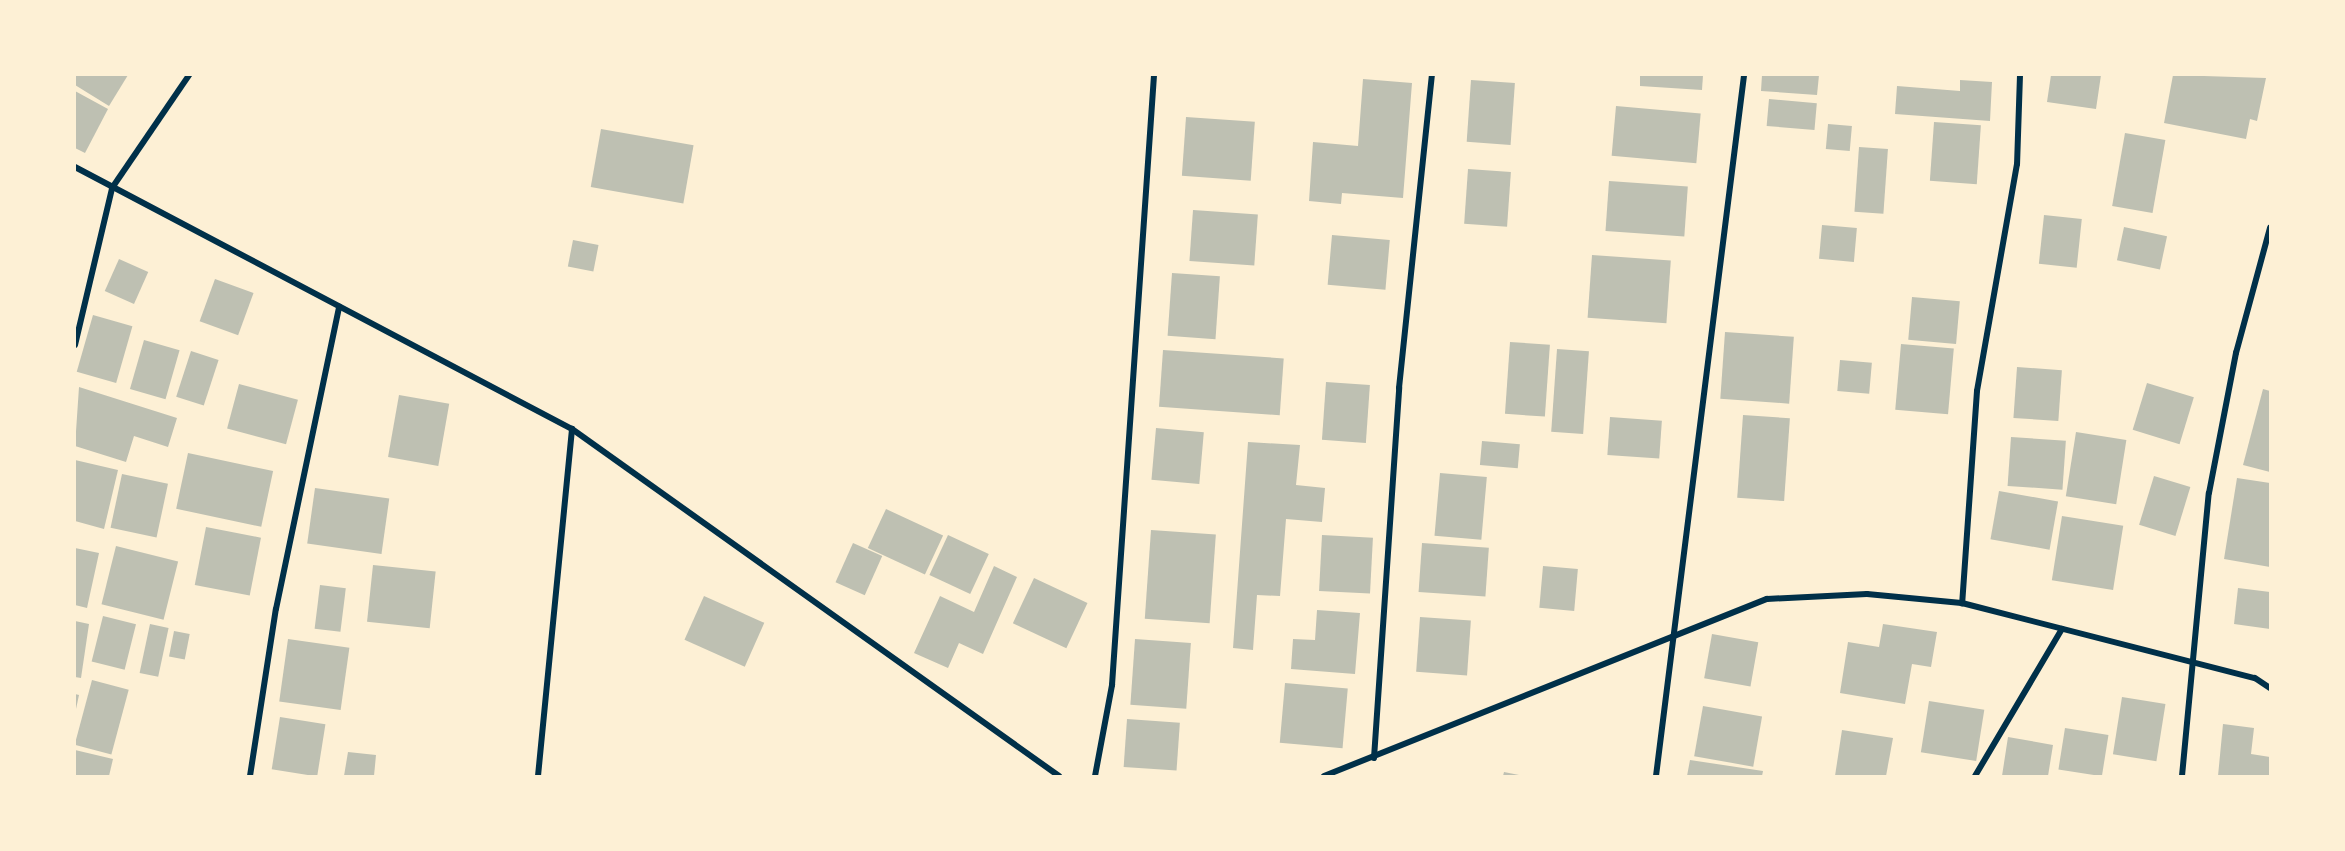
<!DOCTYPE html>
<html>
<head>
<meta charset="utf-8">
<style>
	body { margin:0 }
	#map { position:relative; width:2345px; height:851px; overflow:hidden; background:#fdf0d5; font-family:Jost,sans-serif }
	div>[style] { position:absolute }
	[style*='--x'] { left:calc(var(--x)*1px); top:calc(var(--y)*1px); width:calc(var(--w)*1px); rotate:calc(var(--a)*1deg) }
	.building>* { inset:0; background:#bec0b2; transform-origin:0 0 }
	.minor>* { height:6px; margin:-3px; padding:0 3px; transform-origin:3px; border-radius:3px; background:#003049 }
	span { translate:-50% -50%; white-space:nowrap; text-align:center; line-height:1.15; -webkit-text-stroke:4.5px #fdf0d5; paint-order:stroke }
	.frame { position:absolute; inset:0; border:76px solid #fdf0d5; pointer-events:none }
</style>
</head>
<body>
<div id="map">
	<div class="building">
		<div style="clip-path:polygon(75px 75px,128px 75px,109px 106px,75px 85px)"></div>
		<div style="clip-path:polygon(1640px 75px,1703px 75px,1702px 90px,1640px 86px)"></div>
		<div style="clip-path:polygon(1762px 75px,1819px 75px,1817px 95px,1761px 91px)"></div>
		<div style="clip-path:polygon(2051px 75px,2101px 75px,2096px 109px,2047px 102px)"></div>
		<div style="clip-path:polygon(2173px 75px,2266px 78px,2257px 121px,2250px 119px,2246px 139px,2164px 123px)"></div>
		<div style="clip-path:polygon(1363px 79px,1412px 83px,1403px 198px,1342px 193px,1341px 204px,1309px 201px,1313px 142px,1358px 146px)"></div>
		<div style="left:1471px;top:80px;width:44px;height:62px;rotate:4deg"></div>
		<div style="clip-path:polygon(1960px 80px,1992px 82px,1990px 121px,1895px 114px,1897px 86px,1960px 91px)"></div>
		<div style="clip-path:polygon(75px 91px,108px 109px,85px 153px,75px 148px)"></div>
		<div style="left:1769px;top:99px;width:48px;height:27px;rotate:5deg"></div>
		<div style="left:1616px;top:106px;width:85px;height:50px;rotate:5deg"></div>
		<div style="left:1186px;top:117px;width:69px;height:59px;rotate:4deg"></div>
		<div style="left:1934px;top:122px;width:47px;height:59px;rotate:4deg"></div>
		<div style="left:1828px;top:124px;width:24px;height:25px;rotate:5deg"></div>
		<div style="left:601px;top:129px;width:94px;height:59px;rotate:10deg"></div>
		<div style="left:2125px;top:133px;width:41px;height:74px;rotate:10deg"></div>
		<div style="left:1859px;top:147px;width:29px;height:65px;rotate:4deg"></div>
		<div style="left:1468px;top:169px;width:43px;height:55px;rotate:4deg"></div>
		<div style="left:1609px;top:181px;width:79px;height:50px;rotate:4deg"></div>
		<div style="left:1193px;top:210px;width:65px;height:51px;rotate:4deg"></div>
		<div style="left:2044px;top:215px;width:38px;height:49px;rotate:6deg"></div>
		<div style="left:1822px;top:225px;width:35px;height:34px;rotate:5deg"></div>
		<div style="left:2124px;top:227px;width:44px;height:34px;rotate:12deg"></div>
		<div style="left:1332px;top:235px;width:58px;height:50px;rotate:5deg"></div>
		<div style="left:573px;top:240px;width:26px;height:27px;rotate:11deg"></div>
		<div style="left:1592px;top:255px;width:79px;height:63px;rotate:4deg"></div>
		<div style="left:119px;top:259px;width:32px;height:35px;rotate:24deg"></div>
		<div style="left:1172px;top:273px;width:48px;height:63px;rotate:4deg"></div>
		<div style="left:215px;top:279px;width:41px;height:45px;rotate:20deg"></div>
		<div style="left:1912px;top:297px;width:48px;height:43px;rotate:5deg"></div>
		<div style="left:93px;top:315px;width:41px;height:59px;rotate:16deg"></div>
		<div style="left:1725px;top:332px;width:69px;height:67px;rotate:4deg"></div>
		<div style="left:144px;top:340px;width:37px;height:51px;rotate:16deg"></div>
		<div style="left:1510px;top:342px;width:40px;height:72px;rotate:4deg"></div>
		<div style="left:1901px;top:344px;width:53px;height:66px;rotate:5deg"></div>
		<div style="left:1557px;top:349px;width:32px;height:83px;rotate:4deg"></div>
		<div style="left:1163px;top:350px;width:121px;height:57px;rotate:4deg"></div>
		<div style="left:191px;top:351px;width:29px;height:48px;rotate:18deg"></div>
		<div style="left:1840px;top:360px;width:32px;height:31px;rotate:5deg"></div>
		<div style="left:2017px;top:367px;width:45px;height:51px;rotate:4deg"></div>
		<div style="left:1326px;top:382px;width:44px;height:58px;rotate:4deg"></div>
		<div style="left:2147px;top:383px;width:49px;height:49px;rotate:17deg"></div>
		<div style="left:239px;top:384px;width:61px;height:46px;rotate:15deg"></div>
		<div style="clip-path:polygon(79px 387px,177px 418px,168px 447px,134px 436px,126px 462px,75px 446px)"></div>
		<div style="clip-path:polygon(2263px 389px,2270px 391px,2270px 472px,2243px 465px)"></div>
		<div style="left:399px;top:395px;width:51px;height:63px;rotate:10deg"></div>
		<div style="left:1743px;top:415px;width:47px;height:83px;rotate:4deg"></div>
		<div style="left:1610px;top:417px;width:52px;height:38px;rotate:4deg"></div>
		<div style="left:1156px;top:428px;width:48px;height:52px;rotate:5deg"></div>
		<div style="left:2076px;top:432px;width:51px;height:65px;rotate:9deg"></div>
		<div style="left:2011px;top:437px;width:55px;height:49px;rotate:4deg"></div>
		<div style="left:1482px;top:441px;width:38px;height:24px;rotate:5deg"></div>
		<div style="clip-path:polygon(1248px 442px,1300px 445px,1296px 485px,1325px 488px,1322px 522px,1286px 519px,1280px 596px,1257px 595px,1253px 650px,1233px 648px)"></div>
		<div style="left:188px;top:453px;width:87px;height:57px;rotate:12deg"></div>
		<div style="clip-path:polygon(75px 460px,118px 470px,104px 529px,75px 521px)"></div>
		<div style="left:1440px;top:473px;width:47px;height:63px;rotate:5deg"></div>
		<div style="left:122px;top:474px;width:47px;height:55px;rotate:12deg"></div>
		<div style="left:2154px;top:476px;width:38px;height:51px;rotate:17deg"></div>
		<div style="clip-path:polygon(2237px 478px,2270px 483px,2270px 567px,2224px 559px)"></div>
		<div style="left:315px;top:488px;width:75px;height:56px;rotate:8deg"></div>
		<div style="left:1999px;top:491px;width:60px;height:49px;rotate:10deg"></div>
		<div style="left:886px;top:509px;width:63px;height:43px;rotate:25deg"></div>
		<div style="left:2062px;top:516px;width:62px;height:65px;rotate:9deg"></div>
		<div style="left:206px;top:527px;width:56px;height:59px;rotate:11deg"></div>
		<div style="left:1151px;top:530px;width:65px;height:89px;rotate:4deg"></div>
		<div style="left:948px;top:535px;width:45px;height:44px;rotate:25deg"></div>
		<div style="left:1322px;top:535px;width:51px;height:56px;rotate:3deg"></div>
		<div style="left:853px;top:543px;width:32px;height:43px;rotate:24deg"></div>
		<div style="left:1422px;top:543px;width:67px;height:49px;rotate:4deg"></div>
		<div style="left:116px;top:546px;width:64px;height:60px;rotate:14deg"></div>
		<div style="clip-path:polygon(75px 548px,99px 553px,87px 608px,75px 605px)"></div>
		<div style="left:373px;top:565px;width:63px;height:57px;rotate:6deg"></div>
		<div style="clip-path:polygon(994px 566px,1017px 577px,983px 654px,959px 643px,948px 668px,914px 653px,940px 596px,974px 612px)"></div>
		<div style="left:1543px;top:566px;width:35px;height:42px;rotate:5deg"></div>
		<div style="left:1034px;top:578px;width:59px;height:50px;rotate:25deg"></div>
		<div style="left:320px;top:585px;width:26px;height:44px;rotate:7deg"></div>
		<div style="clip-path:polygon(2238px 588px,2270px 592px,2270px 629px,2234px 624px)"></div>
		<div style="left:704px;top:596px;width:66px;height:48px;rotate:24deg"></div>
		<div style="clip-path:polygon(1317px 610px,1360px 613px,1355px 674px,1291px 669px,1293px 639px,1315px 640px)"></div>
		<div style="left:103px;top:616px;width:34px;height:47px;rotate:14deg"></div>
		<div style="left:1420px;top:617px;width:51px;height:55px;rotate:4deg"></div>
		<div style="clip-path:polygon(75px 621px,89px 624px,81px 678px,75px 677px)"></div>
		<div style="left:150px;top:624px;width:19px;height:50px;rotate:12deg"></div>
		<div style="clip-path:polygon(1883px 624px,1937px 632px,1931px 667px,1912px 664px,1905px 704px,1840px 693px,1848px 642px,1879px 647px)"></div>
		<div style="left:174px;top:631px;width:16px;height:26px;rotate:11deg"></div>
		<div style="left:1712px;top:634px;width:47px;height:45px;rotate:10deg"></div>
		<div style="left:288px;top:639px;width:62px;height:63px;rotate:8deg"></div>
		<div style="left:1135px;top:639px;width:56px;height:66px;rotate:4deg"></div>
		<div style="left:92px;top:680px;width:38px;height:67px;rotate:15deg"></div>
		<div style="left:1285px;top:683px;width:63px;height:60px;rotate:5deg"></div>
		<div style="clip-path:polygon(75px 694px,79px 695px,76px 709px,75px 709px)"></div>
		<div style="left:2122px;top:697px;width:44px;height:58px;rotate:9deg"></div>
		<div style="left:1929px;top:701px;width:56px;height:52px;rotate:9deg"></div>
		<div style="left:1703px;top:706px;width:60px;height:51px;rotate:10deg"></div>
		<div style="left:280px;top:717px;width:46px;height:53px;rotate:9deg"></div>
		<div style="left:1127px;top:719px;width:53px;height:48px;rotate:4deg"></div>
		<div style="clip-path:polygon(2223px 724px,2254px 728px,2251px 754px,2270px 757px,2270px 776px,2218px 776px)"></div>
		<div style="left:2065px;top:728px;width:44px;height:42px;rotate:9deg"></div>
		<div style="clip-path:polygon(1842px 730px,1893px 738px,1886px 776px,1835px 776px)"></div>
		<div style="clip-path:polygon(2008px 737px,2053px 745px,2048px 776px,2002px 776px)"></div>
		<div style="clip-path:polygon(75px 750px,113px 759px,109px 776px,75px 776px)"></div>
		<div style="clip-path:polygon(348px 752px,376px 755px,374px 776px,344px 776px)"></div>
		<div style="clip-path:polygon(1690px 760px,1763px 771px,1762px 776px,1687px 776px)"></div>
		<div style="clip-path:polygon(1504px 772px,1519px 775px,1518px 776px,1503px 776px)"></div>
	</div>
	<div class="minor">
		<div style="--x:2020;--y:75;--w:89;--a:91.9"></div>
		<div style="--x:2017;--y:164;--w:230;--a:100"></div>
		<div style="--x:1977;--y:391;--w:213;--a:94"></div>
		<div style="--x:1962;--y:603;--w:302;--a:14.4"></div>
		<div style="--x:2255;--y:678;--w:18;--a:34"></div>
		<div style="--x:75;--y:167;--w:562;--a:27.8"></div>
		<div style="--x:572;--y:429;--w:598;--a:35.47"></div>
		<div style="--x:75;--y:345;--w:161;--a:-76.7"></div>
		<div style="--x:112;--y:188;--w:137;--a:-55.7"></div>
		<div style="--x:1374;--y:758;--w:371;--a:-86.1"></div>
		<div style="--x:1399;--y:388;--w:315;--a:-84"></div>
		<div style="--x:250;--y:776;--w:169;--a:-81.2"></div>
		<div style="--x:276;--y:609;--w:309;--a:-78.2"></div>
		<div style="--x:538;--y:776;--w:349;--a:-84.4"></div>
		<div style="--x:1095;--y:776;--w:93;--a:-79.4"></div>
		<div style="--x:1112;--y:685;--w:611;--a:-86.06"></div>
		<div style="--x:1324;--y:776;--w:477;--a:-21.8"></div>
		<div style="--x:1767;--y:599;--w:100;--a:-2.9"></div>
		<div style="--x:1867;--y:594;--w:95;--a:5.4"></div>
		<div style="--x:1656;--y:776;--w:707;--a:-82.84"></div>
		<div style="--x:1975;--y:776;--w:171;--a:-59.4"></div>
		<div style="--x:2182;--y:776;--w:284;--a:-84.6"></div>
		<div style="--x:2209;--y:493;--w:143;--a:-79.1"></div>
		<div style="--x:2236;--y:353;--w:130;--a:-74.8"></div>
	</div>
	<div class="frame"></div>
</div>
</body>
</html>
